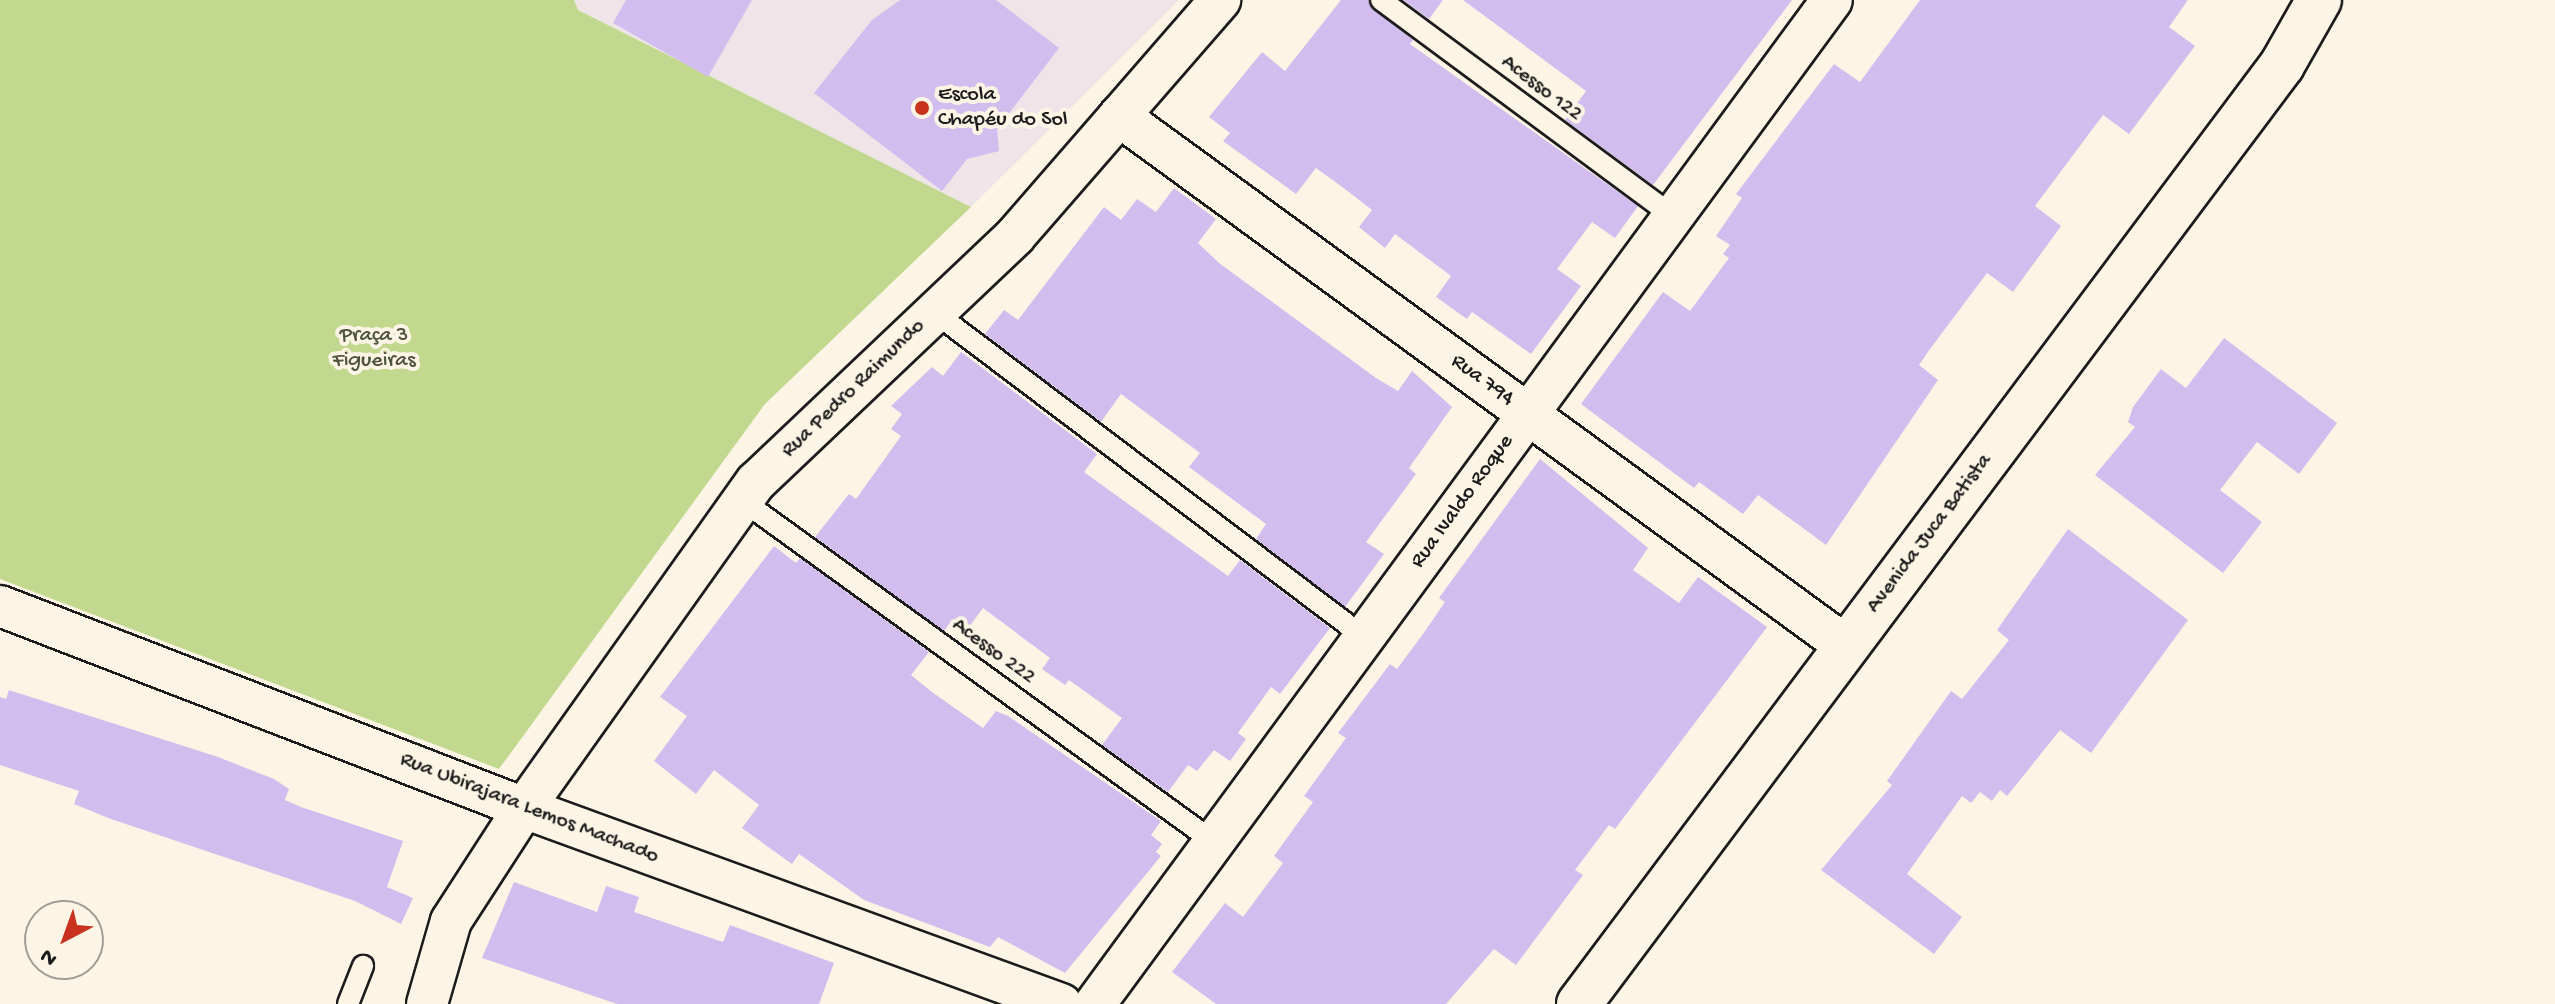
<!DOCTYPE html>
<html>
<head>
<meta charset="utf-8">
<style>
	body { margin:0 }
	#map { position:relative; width:2555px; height:1004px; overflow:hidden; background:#fcf5e5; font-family:"Gochi Hand",sans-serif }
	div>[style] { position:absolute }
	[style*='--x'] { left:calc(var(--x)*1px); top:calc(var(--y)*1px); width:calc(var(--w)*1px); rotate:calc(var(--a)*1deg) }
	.built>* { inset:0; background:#efe4e8 }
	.green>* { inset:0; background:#c1d88e }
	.building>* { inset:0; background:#d1beee }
	.roads { filter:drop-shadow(2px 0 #1c1c1c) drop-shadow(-2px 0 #1c1c1c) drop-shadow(0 2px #1c1c1c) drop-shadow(0 -2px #1c1c1c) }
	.service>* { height:20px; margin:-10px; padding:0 10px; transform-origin:10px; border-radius:10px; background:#fcf5e5 }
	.minor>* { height:40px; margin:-20px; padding:0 20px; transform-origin:20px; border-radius:20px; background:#fcf5e5 }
	.secondary>* { height:44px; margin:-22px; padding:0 22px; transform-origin:22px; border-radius:22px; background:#fcf5e5 }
	.dots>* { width:22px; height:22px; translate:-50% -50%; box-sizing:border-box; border:4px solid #fcf5e5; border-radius:50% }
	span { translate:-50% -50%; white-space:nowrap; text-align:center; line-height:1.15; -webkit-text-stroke:8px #fcf5e5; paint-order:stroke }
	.street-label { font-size:22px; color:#1c1c1c }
	.poi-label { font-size:22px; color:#1c1c1c }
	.left { translate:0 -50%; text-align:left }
	.park-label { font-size:22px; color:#4e543e }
	.north { position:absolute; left:24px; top:900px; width:80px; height:80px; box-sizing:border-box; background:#fcf5e5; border:2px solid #a29e95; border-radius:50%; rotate:221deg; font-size:22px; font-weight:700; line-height:32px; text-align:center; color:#1c1c1c }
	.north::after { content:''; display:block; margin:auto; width:28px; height:36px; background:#c8321e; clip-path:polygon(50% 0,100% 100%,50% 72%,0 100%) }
</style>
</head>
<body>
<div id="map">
	<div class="built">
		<div style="clip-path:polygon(574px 0,1179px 0,971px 207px,578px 10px)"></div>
	</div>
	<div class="green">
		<div style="clip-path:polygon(0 0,574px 0,578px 10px,971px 207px,765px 404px,499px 769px,0 579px)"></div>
	</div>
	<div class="building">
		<div style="clip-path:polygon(626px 0,752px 0,708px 77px,613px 23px)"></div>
		<div style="clip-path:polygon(900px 0,996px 0,1059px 48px,997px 129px,999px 151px,967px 159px,942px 191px,814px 93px,872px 20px)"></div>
		<div style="clip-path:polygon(1341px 0,1368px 0,1413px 40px,1410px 44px,1638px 206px,1615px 238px,1592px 222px,1557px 269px,1581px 286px,1531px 354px,1472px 312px,1467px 319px,1436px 297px,1451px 276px,1395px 234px,1385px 248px,1359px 227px,1372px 210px,1345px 189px,1316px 168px,1296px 194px,1223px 141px,1230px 133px,1209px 117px,1262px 52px,1285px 71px)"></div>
		<div style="clip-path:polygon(1403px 0,1443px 0,1429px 19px)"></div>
		<div style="clip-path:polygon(1463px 0,1792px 0,1653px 185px,1565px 120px,1586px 91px)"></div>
		<div style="clip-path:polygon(1920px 0,2188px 0,2169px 27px,2195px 46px,2129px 134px,2103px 115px,2035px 206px,2061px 226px,2013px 292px,1987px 273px,1930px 349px,1919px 365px,1938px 380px,1826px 545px,1758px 495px,1743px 514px,1699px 482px,1694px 488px,1581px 404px,1663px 292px,1690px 311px,1729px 258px,1723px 254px,1730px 245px,1716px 236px,1742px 198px,1736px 194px,1834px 64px,1860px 82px)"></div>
		<div style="clip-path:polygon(1174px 188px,1216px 219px,1198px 243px,1219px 263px,1376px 378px,1398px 391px,1412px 371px,1452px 407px,1409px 468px,1416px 474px,1366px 542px,1384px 554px,1345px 607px,1256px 539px,1266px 524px,1189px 467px,1200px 453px,1121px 394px,1101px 422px,985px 334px,1004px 310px,1018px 320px,1104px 207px,1121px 220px,1137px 199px,1156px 212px)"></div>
		<div style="clip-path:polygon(2224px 338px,2337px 423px,2299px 474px,2257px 442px,2220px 490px,2262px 522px,2223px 573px,2095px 475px,2135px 427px,2128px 422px,2133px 407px,2161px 369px,2186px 388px)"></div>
		<div style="clip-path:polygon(961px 352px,1097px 454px,1084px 472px,1228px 576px,1240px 560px,1330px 628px,1280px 694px,1271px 687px,1238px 733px,1246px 739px,1230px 761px,1214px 750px,1197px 771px,1188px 765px,1168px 792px,1102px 745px,1122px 718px,1069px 680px,1065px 685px,1042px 669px,1050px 658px,983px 608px,966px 631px,952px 620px,944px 631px,815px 537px,849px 494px,856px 499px,901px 436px,891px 429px,902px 414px,891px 406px,932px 367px,943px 376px)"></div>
		<div style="clip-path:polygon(1540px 459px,1648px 548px,1633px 570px,1679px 603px,1698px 577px,1767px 627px,1615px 829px,1609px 825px,1575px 870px,1583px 875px,1516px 965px,1494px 949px,1446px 1004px,1216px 1004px,1172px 972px,1225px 903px,1243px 917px,1283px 863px,1274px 856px,1313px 802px,1304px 796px,1346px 738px,1338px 733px,1390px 664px,1397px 669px,1423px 634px,1445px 602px,1439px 598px)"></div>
		<div style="clip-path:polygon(2068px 529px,2188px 620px,2091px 753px,2060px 730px,2007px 796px,2000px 790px,1992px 801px,1980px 792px,1971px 803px,1962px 796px,1907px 874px,1962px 917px,1934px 954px,1821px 870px,1892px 785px,1887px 781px,1951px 691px,1962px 699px,2009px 640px,1997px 630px)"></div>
		<div style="clip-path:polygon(774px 546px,796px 563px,800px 558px,929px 652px,911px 675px,932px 692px,983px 728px,996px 711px,1008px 716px,1161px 821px,1151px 835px,1162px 844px,1156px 852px,1161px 856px,1065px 973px,998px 937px,990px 947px,864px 900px,799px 854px,792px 864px,742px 828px,759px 805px,714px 770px,696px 794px,654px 761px,687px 716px,660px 697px)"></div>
		<div style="clip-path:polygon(9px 690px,218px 757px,274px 779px,289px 789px,285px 800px,301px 807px,403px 841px,387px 887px,413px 898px,401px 924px,355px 901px,111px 819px,74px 804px,79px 791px,0 765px,0 697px,6px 699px)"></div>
		<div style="clip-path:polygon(514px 882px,597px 912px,606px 886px,639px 897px,634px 912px,723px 942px,730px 925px,834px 963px,819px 1004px,617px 1004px,482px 958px)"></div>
	</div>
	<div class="roads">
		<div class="service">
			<div style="--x:1381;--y:0;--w:363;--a:36.5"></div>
			<div style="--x:934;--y:312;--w:539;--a:37.08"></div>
			<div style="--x:743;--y:501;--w:581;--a:35.9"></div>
			<div style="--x:348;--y:1004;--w:41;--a:-68.5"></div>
		</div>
		<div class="minor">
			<div style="--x:1119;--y:116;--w:900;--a:36.09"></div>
			<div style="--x:0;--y:606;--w:562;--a:21.08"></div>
			<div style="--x:524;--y:808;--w:572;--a:20.05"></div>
			<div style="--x:427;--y:1004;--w:86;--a:-73.9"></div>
			<div style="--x:451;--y:921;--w:135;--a:-57.1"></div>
			<div style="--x:524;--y:808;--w:400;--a:-54.6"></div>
			<div style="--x:756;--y:482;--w:357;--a:-43.5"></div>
			<div style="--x:1015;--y:236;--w:313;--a:-49"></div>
			<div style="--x:1095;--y:1004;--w:1245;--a:-53.72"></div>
		</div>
		<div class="secondary">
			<div style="--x:1579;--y:1004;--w:1173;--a:-53.18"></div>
			<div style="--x:2282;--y:65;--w:75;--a:-60.4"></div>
		</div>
	</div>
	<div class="dots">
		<div style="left:922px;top:108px;background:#c8321e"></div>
	</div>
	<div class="street-label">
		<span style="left:1541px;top:89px;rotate:37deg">Acesso 122</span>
		<span style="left:1482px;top:381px;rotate:36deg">Rua 794</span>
		<span style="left:854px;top:389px;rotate:-44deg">Rua Pedro Raimundo</span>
		<span style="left:1463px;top:502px;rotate:-54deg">Rua Ivaldo Roque</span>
		<span style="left:1930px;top:534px;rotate:-53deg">Avenida Juca Batista</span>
		<span style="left:993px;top:652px;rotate:36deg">Acesso 222</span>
		<span style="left:529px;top:809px;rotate:21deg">Rua Ubirajara Lemos Machado</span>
	</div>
	<div class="poi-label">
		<span class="left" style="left:938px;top:108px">Escola<br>Chapéu do Sol</span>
	</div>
	<div class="park-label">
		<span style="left:374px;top:349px">Praça 3<br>Figueiras</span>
	</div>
	<div class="north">N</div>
</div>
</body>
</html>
